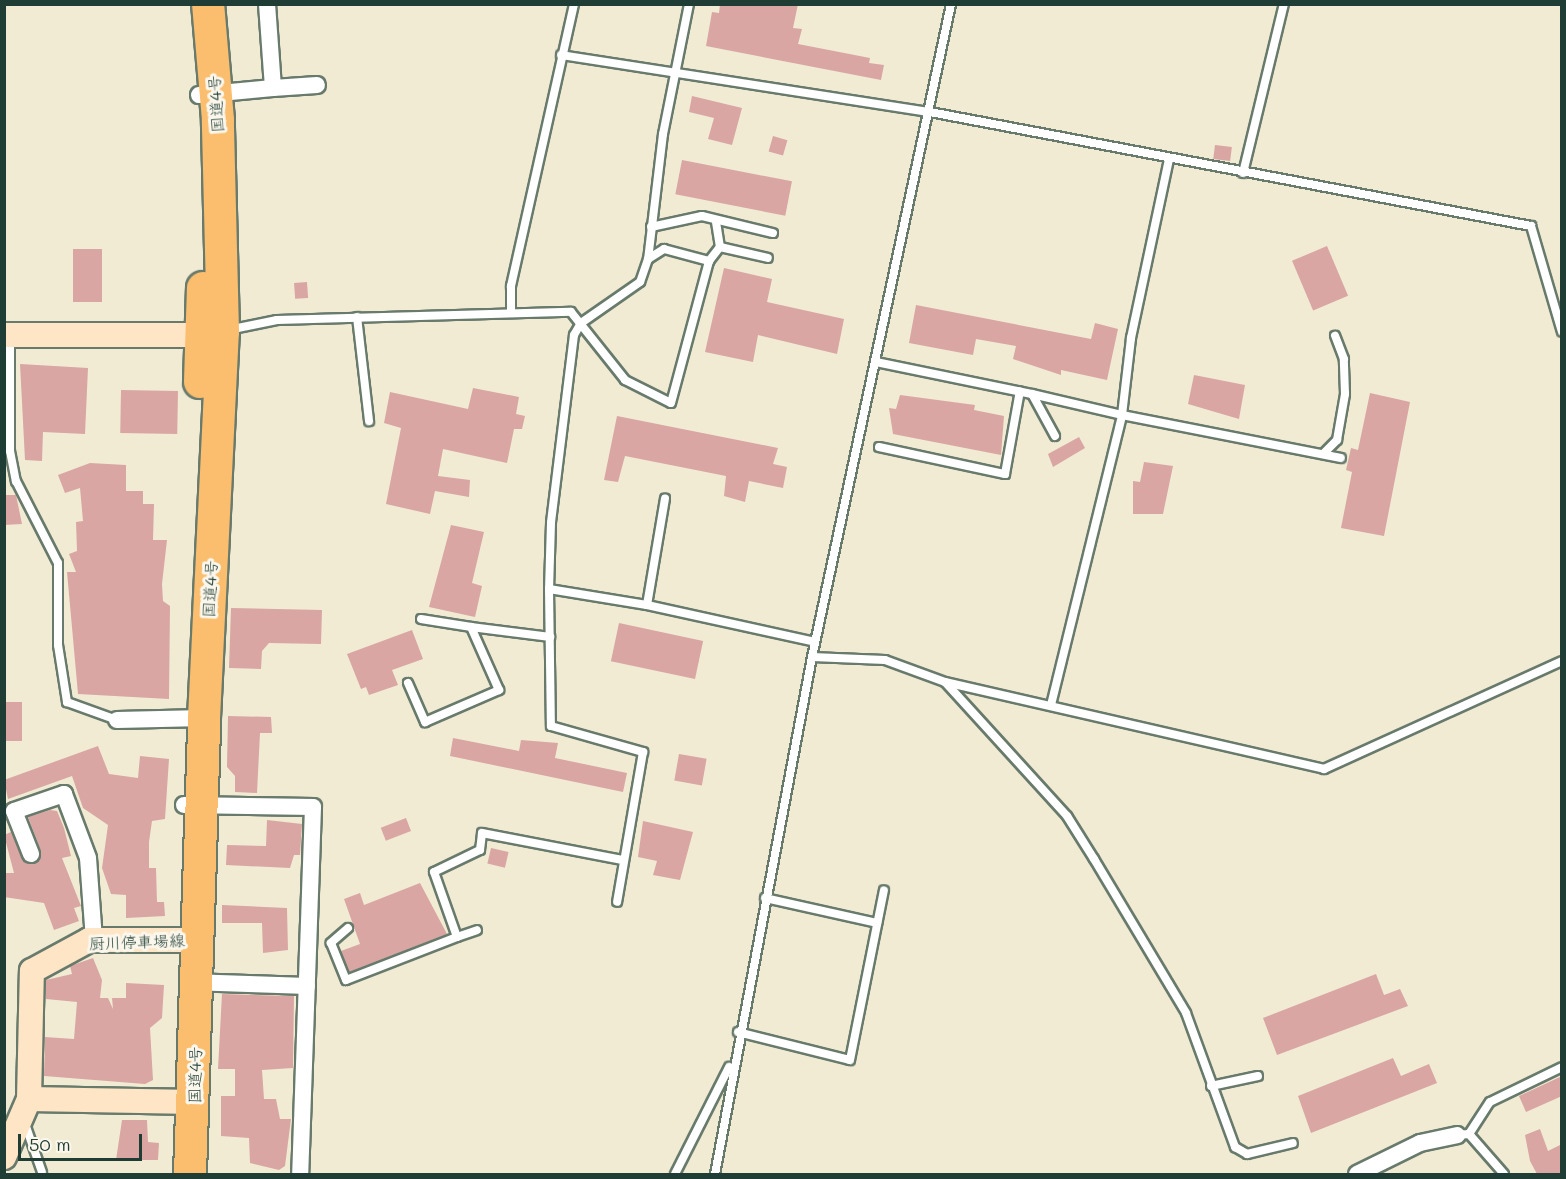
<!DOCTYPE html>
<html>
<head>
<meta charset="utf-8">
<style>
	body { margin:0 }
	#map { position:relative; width:1566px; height:1179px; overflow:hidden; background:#f1ebd3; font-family:Mali,"Klee One",sans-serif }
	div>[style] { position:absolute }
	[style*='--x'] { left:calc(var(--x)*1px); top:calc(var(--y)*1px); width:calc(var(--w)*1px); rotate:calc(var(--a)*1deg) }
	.building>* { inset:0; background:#d9a6a3; transform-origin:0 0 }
	.roads { filter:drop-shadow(2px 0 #687a6c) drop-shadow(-2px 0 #687a6c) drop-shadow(0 2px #687a6c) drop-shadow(0 -2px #687a6c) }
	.lane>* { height:8px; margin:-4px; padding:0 4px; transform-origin:4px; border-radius:4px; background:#fff }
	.street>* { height:16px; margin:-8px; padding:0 8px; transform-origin:8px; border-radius:8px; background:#fff }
	.secondary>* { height:24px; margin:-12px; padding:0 12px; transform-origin:12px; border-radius:12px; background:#fde5c5 }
	.highway>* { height:32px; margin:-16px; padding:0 16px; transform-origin:16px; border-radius:16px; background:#fabe6e }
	span { translate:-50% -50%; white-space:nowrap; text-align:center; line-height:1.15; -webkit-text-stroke:6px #fbf7ec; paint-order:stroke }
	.street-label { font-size:16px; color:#1f3d34 }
	.frame { position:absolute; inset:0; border:6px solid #1f3d34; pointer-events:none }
	.scale { position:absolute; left:18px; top:1134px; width:124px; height:27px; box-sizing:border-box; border:3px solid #1f3d34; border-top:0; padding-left:8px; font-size:18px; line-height:21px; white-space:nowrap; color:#1f3d34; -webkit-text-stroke:4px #fbf7ec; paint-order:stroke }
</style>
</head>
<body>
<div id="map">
	<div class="building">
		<div style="clip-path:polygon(720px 4px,798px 4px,793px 28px,802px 29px,798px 44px,870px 58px,869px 63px,884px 65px,881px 80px,706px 46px,712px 12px,719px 13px)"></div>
		<div style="clip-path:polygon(692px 96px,742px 108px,732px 145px,708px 139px,714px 118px,689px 112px)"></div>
		<div style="left:773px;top:136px;width:15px;height:16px;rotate:16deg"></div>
		<div style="left:1215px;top:145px;width:17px;height:14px;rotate:7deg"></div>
		<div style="left:682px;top:160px;width:112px;height:35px;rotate:11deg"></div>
		<div style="left:1327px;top:246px;width:54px;height:38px;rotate:67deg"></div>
		<div style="left:73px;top:249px;width:29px;height:53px"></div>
		<div style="clip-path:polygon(724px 268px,772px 279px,767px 302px,844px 319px,837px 354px,758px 335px,753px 362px,705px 352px)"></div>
		<div style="left:307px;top:282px;width:16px;height:13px;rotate:86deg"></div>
		<div style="clip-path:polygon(916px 305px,1091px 339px,1095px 323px,1118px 329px,1107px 380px,1061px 370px,1061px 375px,1013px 359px,1016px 346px,976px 339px,973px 355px,909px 343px)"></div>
		<div style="clip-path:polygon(20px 364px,88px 368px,85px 434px,43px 432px,42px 461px,25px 460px)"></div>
		<div style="clip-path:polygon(1194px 375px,1245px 385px,1239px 419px,1188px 404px)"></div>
		<div style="clip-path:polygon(473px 388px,519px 397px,516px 414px,525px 416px,522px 429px,514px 429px,507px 463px,443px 449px,438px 476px,470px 480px,469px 497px,435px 491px,430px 514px,386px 504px,401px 428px,384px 423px,390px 392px,468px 409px)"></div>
		<div style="left:121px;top:390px;width:57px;height:43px;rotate:1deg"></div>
		<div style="clip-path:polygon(1370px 393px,1410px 402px,1384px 536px,1341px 528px,1352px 472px,1346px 470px,1351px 448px,1358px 450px)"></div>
		<div style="clip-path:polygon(900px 395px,975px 405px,974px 410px,1004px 416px,1001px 455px,893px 434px,889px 408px,896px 409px)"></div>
		<div style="clip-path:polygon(617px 416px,778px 448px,773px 464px,787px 467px,783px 488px,749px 481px,745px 502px,724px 496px,726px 476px,625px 456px,618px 482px,604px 480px)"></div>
		<div style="clip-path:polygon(1079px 437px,1085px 448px,1053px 467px,1048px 454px)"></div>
		<div style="clip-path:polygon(1144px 462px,1173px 466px,1163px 514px,1133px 514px,1133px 481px,1140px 482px)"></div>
		<div style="clip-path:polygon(90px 463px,126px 465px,126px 491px,143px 491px,143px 504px,154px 504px,153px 540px,167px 540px,162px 584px,163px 601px,170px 606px,169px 699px,78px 694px,67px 572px,76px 572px,69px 554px,77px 551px,76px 522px,83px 521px,80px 488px,65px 493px,58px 475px)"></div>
		<div style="clip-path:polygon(4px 495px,16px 495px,22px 524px,4px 525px)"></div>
		<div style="clip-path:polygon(451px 525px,484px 532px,472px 583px,482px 586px,475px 617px,429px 607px)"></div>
		<div style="clip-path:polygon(231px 608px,322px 610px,321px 644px,269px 643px,262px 651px,261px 669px,229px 668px)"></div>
		<div style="left:619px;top:623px;width:86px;height:39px;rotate:12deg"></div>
		<div style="clip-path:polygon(412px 630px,423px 659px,392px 670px,398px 685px,369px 695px,366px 687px,361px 689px,347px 654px)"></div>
		<div style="left:4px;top:702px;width:18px;height:39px"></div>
		<div style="clip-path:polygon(228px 716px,271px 717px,272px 733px,260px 733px,257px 793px,235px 792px,235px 776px,227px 767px)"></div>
		<div style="clip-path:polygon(453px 738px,519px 751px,521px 740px,558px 743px,555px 758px,627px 773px,623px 792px,450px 756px)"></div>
		<div style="clip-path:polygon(98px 746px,109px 774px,138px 778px,140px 756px,169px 759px,165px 819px,152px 821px,149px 842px,149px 868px,156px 868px,157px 902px,164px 902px,165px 916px,126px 918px,126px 895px,111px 894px,102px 868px,108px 825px,83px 808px,72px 776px,8px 799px,4px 780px)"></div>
		<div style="left:679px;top:754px;width:28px;height:27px;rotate:10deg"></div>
		<div style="clip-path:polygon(50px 810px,57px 811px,64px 828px,71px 856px,62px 858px,81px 906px,74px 908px,79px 921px,54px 930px,44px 903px,4px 897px,4px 873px,14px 873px,4px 835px,11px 832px,24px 862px,35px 863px,41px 851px,28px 817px)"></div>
		<div style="left:406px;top:818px;width:14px;height:27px;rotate:69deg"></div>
		<div style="clip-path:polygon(267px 820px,302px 824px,300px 855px,294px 855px,290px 868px,226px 865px,227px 845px,266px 846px)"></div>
		<div style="clip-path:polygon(643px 821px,693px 832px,680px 880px,653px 875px,657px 861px,638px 857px)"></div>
		<div style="left:491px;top:848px;width:18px;height:16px;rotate:13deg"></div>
		<div style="clip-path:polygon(420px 883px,447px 934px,349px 972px,341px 951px,360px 944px,344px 899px,360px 893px,364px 905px)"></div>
		<div style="clip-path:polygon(222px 905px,287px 908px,288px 950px,263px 953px,262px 923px,222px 923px)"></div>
		<div style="clip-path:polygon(93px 958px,102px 980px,100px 998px,108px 998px,113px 1009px,112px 998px,126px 998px,126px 983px,164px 985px,162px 1018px,150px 1028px,153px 1080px,145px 1084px,44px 1076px,45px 1037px,74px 1039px,77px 1002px,46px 999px,46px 980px,72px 974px,70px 966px)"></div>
		<div style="clip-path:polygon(1376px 974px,1384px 995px,1400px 989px,1408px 1006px,1277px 1055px,1263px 1018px)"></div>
		<div style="clip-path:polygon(222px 994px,294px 996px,293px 1068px,262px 1070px,264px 1099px,276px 1099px,280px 1119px,291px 1119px,285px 1166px,279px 1170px,250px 1163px,249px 1138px,221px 1136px,221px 1096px,235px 1096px,235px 1069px,218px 1069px)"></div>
		<div style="clip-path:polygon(1393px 1058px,1401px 1076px,1429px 1064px,1437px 1083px,1311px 1133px,1298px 1096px)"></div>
		<div style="clip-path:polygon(1562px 1076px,1562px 1096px,1526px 1112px,1519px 1096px)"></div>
		<div style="clip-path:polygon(122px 1120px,147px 1120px,148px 1142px,159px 1143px,158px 1160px,116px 1160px)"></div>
		<div style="clip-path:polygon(1540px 1129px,1548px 1151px,1562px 1144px,1562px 1174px,1537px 1174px,1530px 1161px,1525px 1135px)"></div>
	</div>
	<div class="roads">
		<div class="lane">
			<div style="--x:689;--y:4;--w:133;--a:101.3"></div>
			<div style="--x:663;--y:134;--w:126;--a:96.8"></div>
			<div style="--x:648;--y:259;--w:19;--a:-32"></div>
			<div style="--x:664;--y:249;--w:47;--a:14.9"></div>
			<div style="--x:709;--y:261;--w:18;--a:-52"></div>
			<div style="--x:561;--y:55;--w:373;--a:8.8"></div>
			<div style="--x:930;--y:112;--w:612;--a:10.74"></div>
			<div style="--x:1531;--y:226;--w:110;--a:73.7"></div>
			<div style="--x:1243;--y:173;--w:174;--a:-76.4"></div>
			<div style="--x:716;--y:222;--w:25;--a:81"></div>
			<div style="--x:720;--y:247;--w:49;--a:12.9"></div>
			<div style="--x:651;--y:227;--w:52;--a:-12.2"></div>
			<div style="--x:702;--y:216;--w:73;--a:13.5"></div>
			<div style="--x:648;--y:259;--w:24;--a:109"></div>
			<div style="--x:640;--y:282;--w:72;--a:145.2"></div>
			<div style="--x:581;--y:323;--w:14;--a:120"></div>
			<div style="--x:574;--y:335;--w:189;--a:97"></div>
			<div style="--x:551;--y:523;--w:66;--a:91.7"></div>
			<div style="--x:549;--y:589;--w:99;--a:9.3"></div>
			<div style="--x:647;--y:605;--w:108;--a:-80.4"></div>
			<div style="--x:511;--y:312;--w:26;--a:-90"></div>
			<div style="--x:511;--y:286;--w:289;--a:-77.4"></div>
			<div style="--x:357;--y:317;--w:105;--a:83.4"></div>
			<div style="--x:228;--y:330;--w:50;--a:-11.5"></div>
			<div style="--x:277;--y:320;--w:294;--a:-1.6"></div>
			<div style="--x:571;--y:312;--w:87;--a:51.5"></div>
			<div style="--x:625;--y:380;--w:51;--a:26.6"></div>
			<div style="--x:671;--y:403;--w:147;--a:-75"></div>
			<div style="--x:10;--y:336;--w:115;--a:90"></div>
			<div style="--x:10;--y:451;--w:31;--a:79"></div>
			<div style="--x:16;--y:481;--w:92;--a:62.9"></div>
			<div style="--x:58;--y:563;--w:82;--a:90"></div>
			<div style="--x:58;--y:645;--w:58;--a:81"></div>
			<div style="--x:67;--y:702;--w:53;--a:19.8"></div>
			<div style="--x:876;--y:362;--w:159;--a:11.6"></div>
			<div style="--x:1055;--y:436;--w:48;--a:-118.7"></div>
			<div style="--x:1032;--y:394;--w:92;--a:13.1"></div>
			<div style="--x:1122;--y:415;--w:78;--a:-83.3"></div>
			<div style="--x:1131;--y:338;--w:183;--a:-78"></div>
			<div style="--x:879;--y:447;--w:129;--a:12.1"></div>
			<div style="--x:1005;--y:474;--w:84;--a:-79.8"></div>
			<div style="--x:1323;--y:454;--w:20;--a:-45"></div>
			<div style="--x:1337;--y:440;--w:47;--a:-80.1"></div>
			<div style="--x:1345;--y:394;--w:35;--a:-92"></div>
			<div style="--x:1344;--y:359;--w:25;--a:-111"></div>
			<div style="--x:549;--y:589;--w:137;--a:89.2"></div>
			<div style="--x:551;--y:726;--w:96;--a:15.8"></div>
			<div style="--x:643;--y:752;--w:152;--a:99.8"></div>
			<div style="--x:647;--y:605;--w:172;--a:12.4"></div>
			<div style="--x:421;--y:619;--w:51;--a:9.1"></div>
			<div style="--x:812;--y:657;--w:73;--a:2.4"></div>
			<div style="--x:885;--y:660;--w:64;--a:20.1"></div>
			<div style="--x:945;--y:682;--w:389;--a:12.9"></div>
			<div style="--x:1324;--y:769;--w:261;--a:-24.4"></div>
			<div style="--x:408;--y:683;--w:43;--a:66.4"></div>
			<div style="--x:425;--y:722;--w:81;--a:-23.4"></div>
			<div style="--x:499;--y:690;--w:69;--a:-114"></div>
			<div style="--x:471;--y:627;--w:80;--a:7.2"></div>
			<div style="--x:946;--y:683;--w:180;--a:47.7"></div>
			<div style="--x:1067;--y:816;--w:51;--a:57.9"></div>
			<div style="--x:1094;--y:859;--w:179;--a:59.1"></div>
			<div style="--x:1186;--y:1013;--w:143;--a:69.9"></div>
			<div style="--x:1235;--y:1147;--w:14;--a:30"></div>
			<div style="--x:1247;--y:1154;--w:47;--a:-13.4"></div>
			<div style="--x:1051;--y:705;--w:299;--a:-76.2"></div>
			<div style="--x:1122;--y:415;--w:223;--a:11.1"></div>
			<div style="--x:765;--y:898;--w:115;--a:12.6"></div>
			<div style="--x:348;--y:928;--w:23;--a:139"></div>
			<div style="--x:331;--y:943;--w:40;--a:68"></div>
			<div style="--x:346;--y:980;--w:119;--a:-21.2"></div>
			<div style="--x:457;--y:937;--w:69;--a:-109.5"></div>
			<div style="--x:434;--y:872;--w:51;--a:-25.6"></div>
			<div style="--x:480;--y:850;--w:17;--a:-83"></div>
			<div style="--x:482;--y:833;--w:143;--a:10.9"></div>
			<div style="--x:457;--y:937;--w:21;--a:-19"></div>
			<div style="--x:738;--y:1032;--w:115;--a:14"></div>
			<div style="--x:850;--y:1060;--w:173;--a:-78.7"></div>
			<div style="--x:1211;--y:1086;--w:48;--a:-12"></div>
			<div style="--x:24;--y:1121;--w:54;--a:70.6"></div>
			<div style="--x:1469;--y:1134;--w:53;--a:48.8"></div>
			<div style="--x:1457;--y:1135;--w:12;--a:-5"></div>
			<div style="--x:1469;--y:1134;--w:38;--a:-57"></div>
			<div style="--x:1490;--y:1102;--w:80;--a:-25.9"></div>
			<div style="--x:675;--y:1174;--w:120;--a:-63.2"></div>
			<div style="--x:715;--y:1174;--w:526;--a:-79.37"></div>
			<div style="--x:812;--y:657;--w:668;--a:-77.98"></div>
		</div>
		<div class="street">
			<div style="--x:267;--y:4;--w:84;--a:85.9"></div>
			<div style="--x:273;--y:88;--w:44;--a:-3.9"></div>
			<div style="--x:199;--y:95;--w:74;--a:-5.4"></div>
			<div style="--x:117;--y:720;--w:87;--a:-1.3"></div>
			<div style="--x:184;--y:805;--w:129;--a:0.9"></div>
			<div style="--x:313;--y:807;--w:367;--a:92"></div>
			<div style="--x:31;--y:854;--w:46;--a:-111.6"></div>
			<div style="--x:14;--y:811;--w:53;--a:-18.8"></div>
			<div style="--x:64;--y:794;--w:68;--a:69.4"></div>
			<div style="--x:88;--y:858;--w:82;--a:85.8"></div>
			<div style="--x:190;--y:982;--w:117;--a:2"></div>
			<div style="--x:1357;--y:1174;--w:70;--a:-26.2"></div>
			<div style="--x:1420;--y:1143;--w:38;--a:-12"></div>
		</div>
		<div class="secondary">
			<div style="--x:4;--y:335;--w:197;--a:0"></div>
			<div style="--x:29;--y:1099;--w:166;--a:1"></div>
			<div style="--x:4;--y:1157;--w:63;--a:-66.7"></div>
			<div style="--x:29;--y:1099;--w:128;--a:-88.7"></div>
			<div style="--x:32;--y:971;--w:65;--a:-28.5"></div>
			<div style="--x:89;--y:940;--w:108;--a:0"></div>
		</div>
		<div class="highway">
			<div style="--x:200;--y:382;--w:94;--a:-88.2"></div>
			<div style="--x:190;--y:1174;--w:456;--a:-88.2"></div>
			<div style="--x:204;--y:718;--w:386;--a:-87.2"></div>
			<div style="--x:223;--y:332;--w:212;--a:-91.4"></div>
			<div style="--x:218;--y:120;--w:116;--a:-94.9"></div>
		</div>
	</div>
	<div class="street-label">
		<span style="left:216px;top:104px;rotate:-94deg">国道4号</span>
		<span style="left:210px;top:589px;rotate:-87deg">国道4号</span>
		<span style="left:137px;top:942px;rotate:-2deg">厨川停車場線</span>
		<span style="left:195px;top:1075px;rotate:-89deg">国道4号</span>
	</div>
	<div class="frame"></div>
	<div class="scale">50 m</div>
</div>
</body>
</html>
